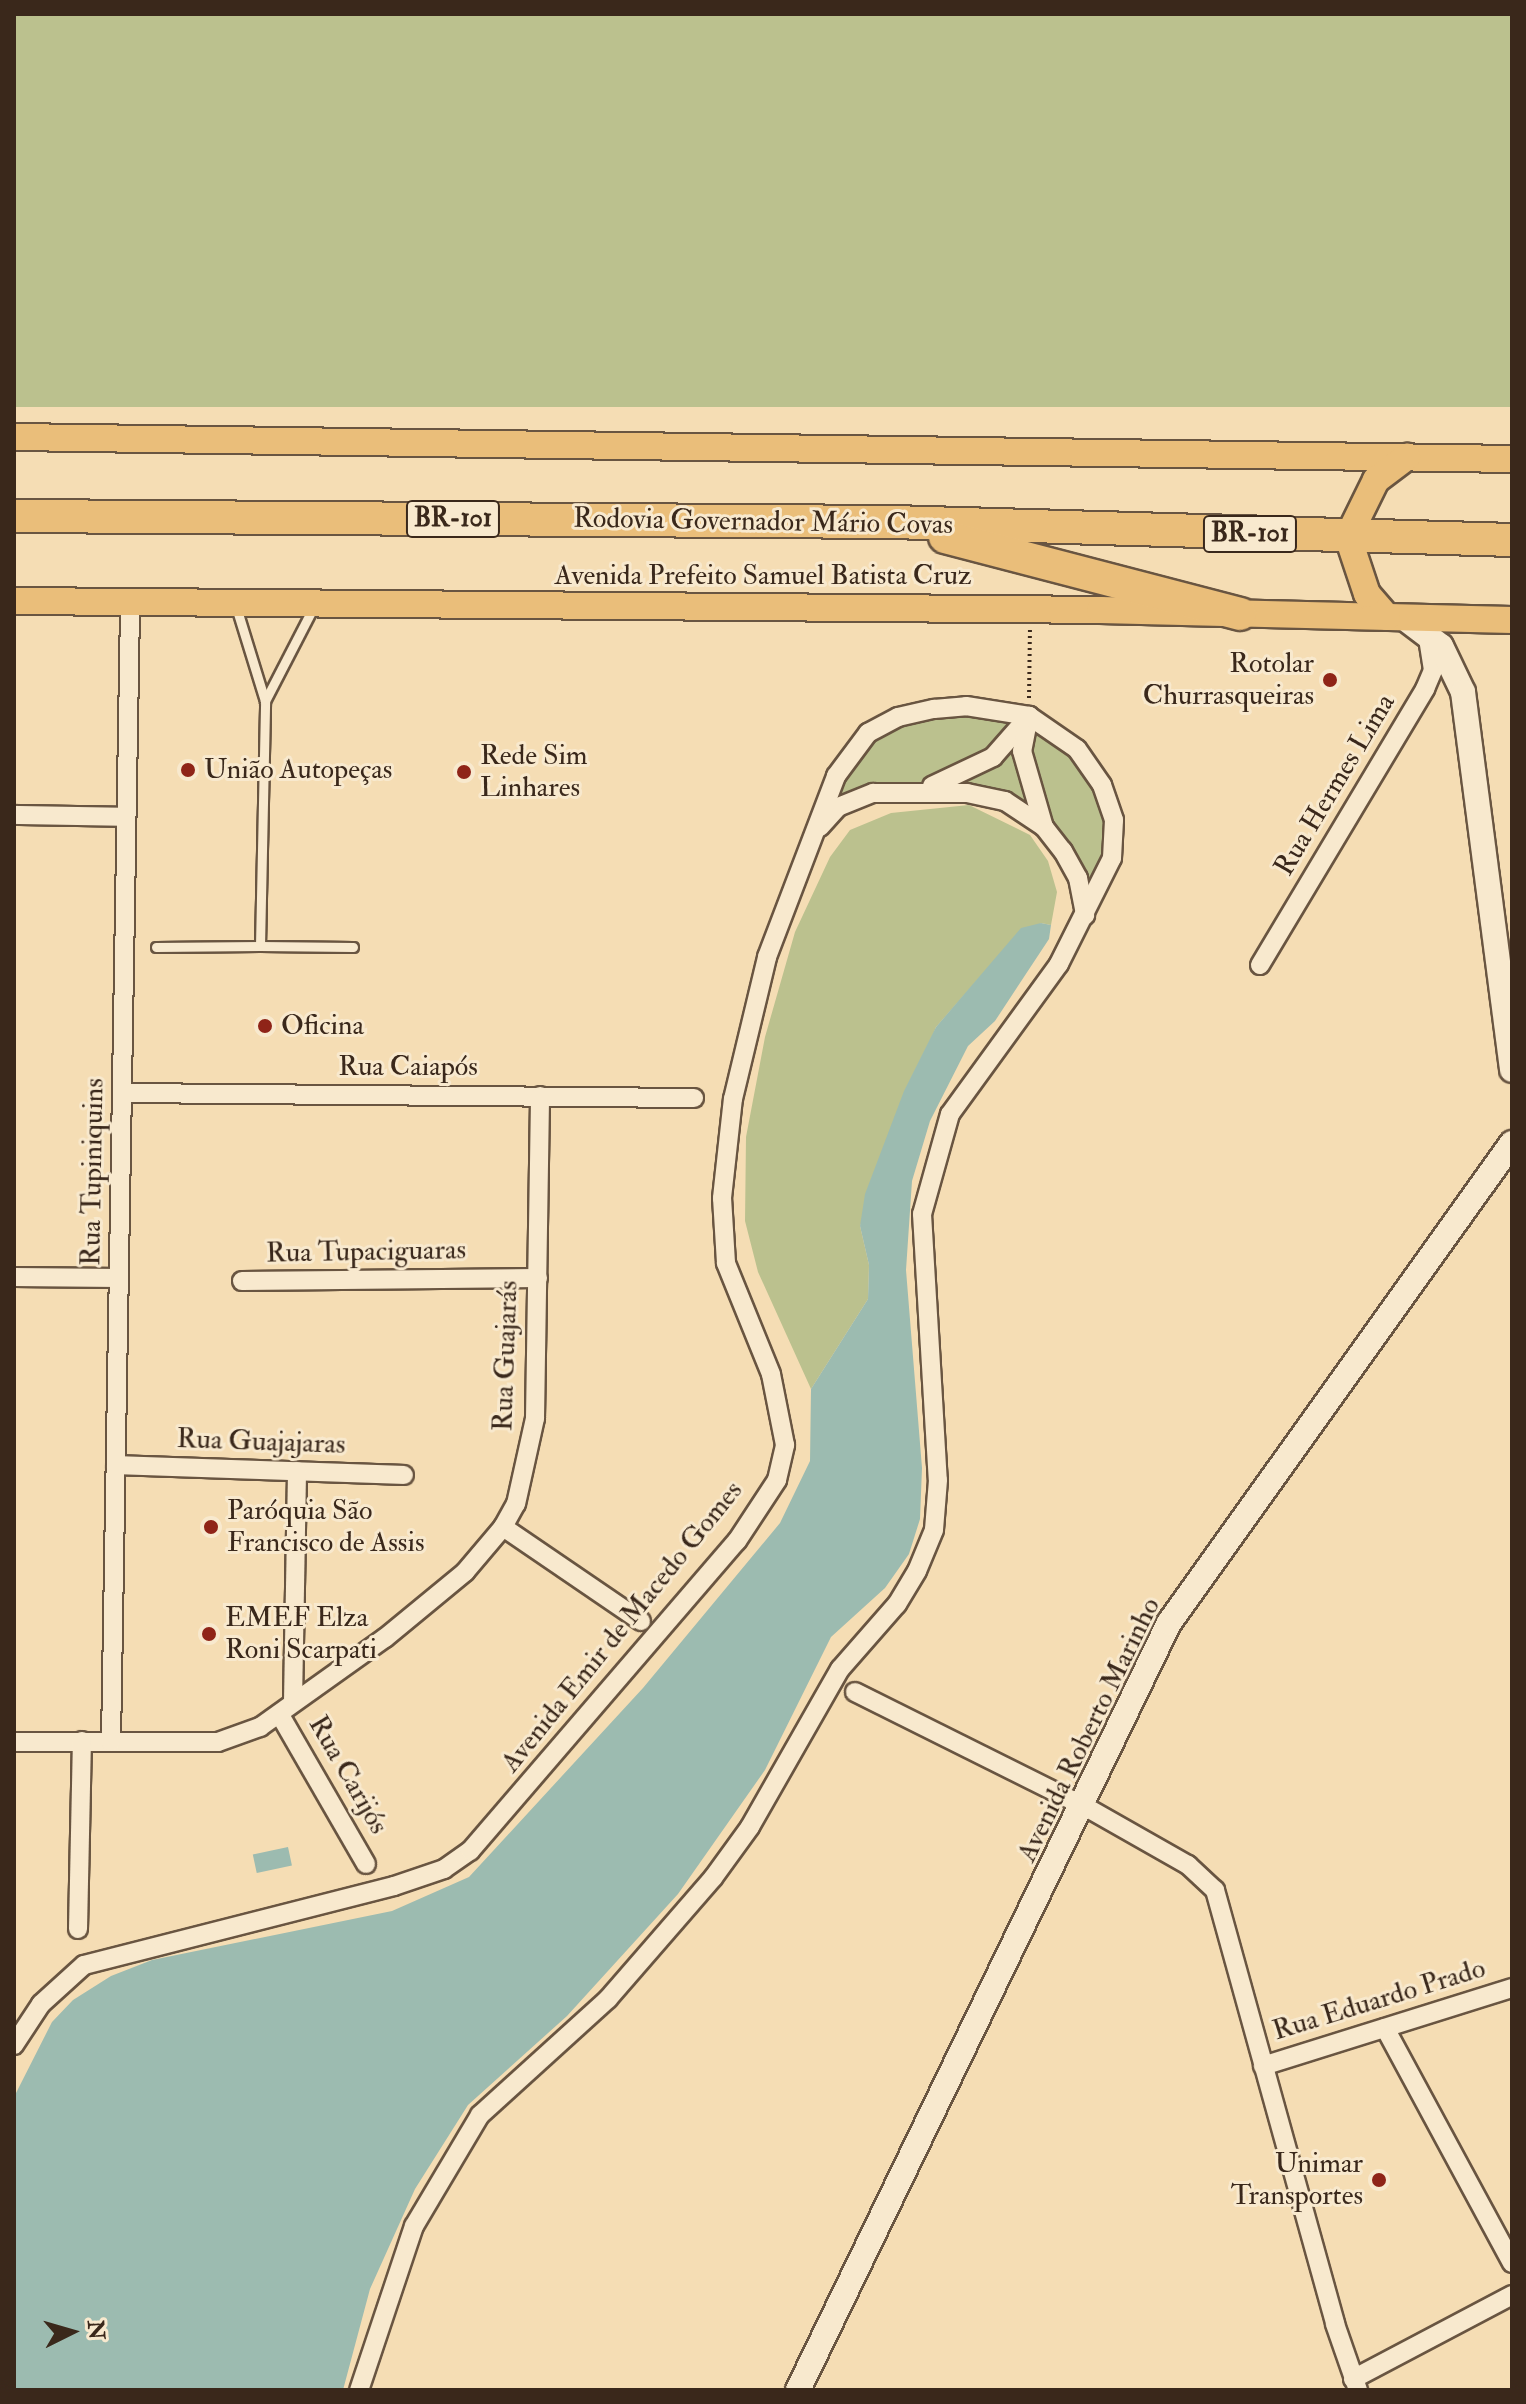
<!DOCTYPE html>
<html>
<head>
<meta charset="utf-8">
<style>
	body { margin:0 }
	#map { position:relative; width:1526px; height:2404px; overflow:hidden; background:#f5ddb4; font-family:"IM FELL Double Pica",serif }
	div>[style] { position:absolute }
	[style*='--x'] { left:calc(var(--x)*1px); top:calc(var(--y)*1px); width:calc(var(--w)*1px); rotate:calc(var(--a)*1deg) }
	.green>* { inset:0; background:#bbc18e; transform-origin:0 0 }
	.water>* { inset:0; background:#9cbbb0; transform-origin:0 0 }
	.path>* { height:4px; margin-top:-2px; transform-origin:0; background:repeating-linear-gradient(90deg,#3a281b 0 2px,transparent 0 6px) }
	.roads { filter:drop-shadow(2px 0 #695541) drop-shadow(-2px 0 #695541) drop-shadow(0 2px #695541) drop-shadow(0 -2px #695541) }
	.lane>* { height:9px; margin:-4.5px; padding:0 4.5px; transform-origin:4.5px; border-radius:4.5px; background:#f8e9ce }
	.street>* { height:18px; margin:-9px; padding:0 9px; transform-origin:9px; border-radius:9px; background:#f8e9ce }
	.secondary>* { height:24px; margin:-12px; padding:0 12px; transform-origin:12px; border-radius:12px; background:#f8e9ce }
	.primary>* { height:26px; margin:-13px; padding:0 13px; transform-origin:13px; border-radius:13px; background:#eabe7a }
	.highway>* { height:32px; margin:-16px; padding:0 16px; transform-origin:16px; border-radius:16px; background:#eabe7a }
	.dots>* { width:22px; height:22px; translate:-50% -50%; box-sizing:border-box; border:4px solid #f8e9ce; border-radius:50% }
	span { translate:-50% -50%; white-space:nowrap; text-align:center; line-height:1.15; -webkit-text-stroke:6px #f8e9ce; paint-order:stroke }
	.shield-label span { padding:2px 6px; background:#f8e9ce; border:2px solid; border-radius:6px; -webkit-text-stroke-width:0 }
	.shield-label { font-size:26px; color:#3a281b; font-weight:700 }
	.street-label { font-size:28px; color:#3a281b }
	.poi-label { font-size:28px; color:#3a281b }
	.right { translate:-100% -50%; text-align:right }
	.left { translate:0 -50%; text-align:left }
	.frame { position:absolute; inset:0; border:16px solid #3a281b; pointer-events:none }
	.north { position:absolute; left:32px; top:2292px; width:80px; height:80px; -webkit-text-stroke:6px #f8e9ce; paint-order:stroke; rotate:85deg; font-size:22px; font-weight:700; line-height:32px; text-align:center; color:#3a281b }
	.north::after { content:''; display:block; margin:auto; width:28px; height:36px; background:#3a281b; clip-path:polygon(50% 0,100% 100%,50% 72%,0 100%) }
</style>
</head>
<body>
<div id="map">
	<div class="green">
		<div style="left:14px;top:14px;width:1498px;height:393px"></div>
		<div style="clip-path:polygon(934px 709px,1029px 716px,1102px 785px,1112px 858px,1085px 915px,1063px 851px,1005px 802px,914px 790px,838px 807px,836px 776px,868px 733px)"></div>
		<div style="clip-path:polygon(969px 805px,1030px 835px,1048px 861px,1057px 892px,1051px 925px,1041px 923px,1000px 954px,936px 1027px,860px 1226px,869px 1265px,868px 1299px,811px 1389px,758px 1272px,745px 1221px,746px 1137px,765px 1037px,795px 932px,830px 857px,850px 830px,891px 813px)"></div>
	</div>
	<div class="water">
		<div style="clip-path:polygon(1041px 923px,1051px 925px,1049px 939px,995px 1021px,968px 1046px,930px 1121px,912px 1181px,906px 1270px,922px 1468px,920px 1519px,909px 1554px,885px 1588px,831px 1637px,765px 1770px,678px 1894px,567px 2016px,468px 2105px,415px 2189px,370px 2289px,343px 2390px,14px 2390px,14px 2097px,52px 2022px,73px 2000px,111px 1976px,152px 1960px,392px 1911px,469px 1877px,643px 1688px,780px 1523px,810px 1461px,811px 1389px,868px 1299px,869px 1265px,860px 1226px,865px 1194px,904px 1091px,936px 1027px,1021px 928px)"></div>
		<div style="left:288px;top:1847px;width:19px;height:36px;rotate:78deg"></div>
	</div>
	<div class="path">
		<div style="--x:1029;--y:698;--w:68;--a:-89.2"></div>
	</div>
	<div class="roads">
		<div class="lane">
			<div style="--x:265;--y:701;--w:105;--a:-62.7"></div>
			<div style="--x:260;--y:946;--w:93;--a:0.6"></div>
			<div style="--x:156;--y:947;--w:104;--a:-0.6"></div>
			<div style="--x:260;--y:946;--w:245;--a:-88.8"></div>
			<div style="--x:265;--y:701;--w:98;--a:-107.1"></div>
		</div>
		<div class="street">
			<div style="--x:932;--y:786;--w:68;--a:-25.4"></div>
			<div style="--x:993;--y:757;--w:55;--a:-48.7"></div>
			<div style="--x:1029;--y:716;--w:36;--a:101"></div>
			<div style="--x:1022;--y:751;--w:79;--a:73.9"></div>
			<div style="--x:14;--y:815;--w:112;--a:1"></div>
			<div style="--x:820;--y:827;--w:27;--a:-48"></div>
			<div style="--x:838;--y:807;--w:38;--a:-22"></div>
			<div style="--x:873;--y:793;--w:94;--a:0"></div>
			<div style="--x:967;--y:793;--w:39;--a:12"></div>
			<div style="--x:1005;--y:801;--w:47;--a:33.7"></div>
			<div style="--x:1044;--y:827;--w:31;--a:52"></div>
			<div style="--x:1063;--y:851;--w:31;--a:61"></div>
			<div style="--x:1078;--y:878;--w:38;--a:79"></div>
			<div style="--x:1260;--y:965;--w:322;--a:-59.1"></div>
			<div style="--x:1425;--y:689;--w:21;--a:-67"></div>
			<div style="--x:1433;--y:670;--w:36;--a:-99"></div>
			<div style="--x:122;--y:1093;--w:572;--a:0.5"></div>
			<div style="--x:14;--y:1277;--w:105;--a:0.5"></div>
			<div style="--x:242;--y:1281;--w:296;--a:-0.6"></div>
			<div style="--x:116;--y:1465;--w:288;--a:2"></div>
			<div style="--x:503;--y:1527;--w:167;--a:34.3"></div>
			<div style="--x:855;--y:1692;--w:256;--a:26.5"></div>
			<div style="--x:1084;--y:1806;--w:120;--a:29.6"></div>
			<div style="--x:1188;--y:1865;--w:37;--a:43"></div>
			<div style="--x:1215;--y:1890;--w:450;--a:74.5"></div>
			<div style="--x:1335;--y:2324;--w:70;--a:70.8"></div>
			<div style="--x:293;--y:1702;--w:231;--a:-89"></div>
			<div style="--x:280;--y:1715;--w:172;--a:60"></div>
			<div style="--x:14;--y:1742;--w:204;--a:0"></div>
			<div style="--x:218;--y:1742;--w:45;--a:-19.7"></div>
			<div style="--x:260;--y:1727;--w:153;--a:-35.5"></div>
			<div style="--x:385;--y:1638;--w:104;--a:-39.5"></div>
			<div style="--x:465;--y:1572;--w:59;--a:-49.8"></div>
			<div style="--x:503;--y:1527;--w:26;--a:-61"></div>
			<div style="--x:516;--y:1504;--w:88;--a:-77.5"></div>
			<div style="--x:535;--y:1418;--w:322;--a:-89.1"></div>
			<div style="--x:111;--y:1742;--w:1139;--a:-89.04"></div>
			<div style="--x:78;--y:1929;--w:188;--a:-88.8"></div>
			<div style="--x:1385;--y:2028;--w:267;--a:61.6"></div>
			<div style="--x:14;--y:2045;--w:49;--a:-56.6"></div>
			<div style="--x:41;--y:2004;--w:58;--a:-42.2"></div>
			<div style="--x:84;--y:1965;--w:320;--a:-14.3"></div>
			<div style="--x:394;--y:1886;--w:53;--a:-18.8"></div>
			<div style="--x:444;--y:1869;--w:32;--a:-35"></div>
			<div style="--x:470;--y:1851;--w:409;--a:-49.3"></div>
			<div style="--x:737;--y:1541;--w:73;--a:-56.7"></div>
			<div style="--x:777;--y:1480;--w:36;--a:-77"></div>
			<div style="--x:785;--y:1445;--w:72;--a:-101.2"></div>
			<div style="--x:771;--y:1374;--w:120;--a:-112.1"></div>
			<div style="--x:726;--y:1263;--w:65;--a:-93.5"></div>
			<div style="--x:722;--y:1198;--w:100;--a:-83.7"></div>
			<div style="--x:733;--y:1099;--w:146;--a:-76.5"></div>
			<div style="--x:767;--y:957;--w:194;--a:-69.1"></div>
			<div style="--x:836;--y:776;--w:54;--a:-53.3"></div>
			<div style="--x:868;--y:733;--w:34;--a:-28"></div>
			<div style="--x:898;--y:717;--w:37;--a:-13"></div>
			<div style="--x:934;--y:709;--w:32;--a:-5"></div>
			<div style="--x:966;--y:706;--w:64;--a:9"></div>
			<div style="--x:1029;--y:716;--w:58;--a:34.5"></div>
			<div style="--x:1077;--y:749;--w:44;--a:55.2"></div>
			<div style="--x:1102;--y:785;--w:37;--a:71"></div>
			<div style="--x:1114;--y:820;--w:38;--a:93"></div>
			<div style="--x:1112;--y:858;--w:119;--a:116.6"></div>
			<div style="--x:1059;--y:964;--w:185;--a:126"></div>
			<div style="--x:950;--y:1114;--w:104;--a:105.6"></div>
			<div style="--x:922;--y:1214;--w:266;--a:86.6"></div>
			<div style="--x:938;--y:1480;--w:50;--a:94.6"></div>
			<div style="--x:934;--y:1530;--w:44;--a:112.5"></div>
			<div style="--x:917;--y:1571;--w:39;--a:121"></div>
			<div style="--x:897;--y:1604;--w:86;--a:131.2"></div>
			<div style="--x:840;--y:1669;--w:182;--a:119.7"></div>
			<div style="--x:750;--y:1827;--w:63;--a:126"></div>
			<div style="--x:713;--y:1878;--w:160;--a:131"></div>
			<div style="--x:608;--y:1999;--w:173;--a:137.8"></div>
			<div style="--x:480;--y:2115;--w:129;--a:120.7"></div>
			<div style="--x:414;--y:2226;--w:173;--a:108.5"></div>
			<div style="--x:1263;--y:2066;--w:261;--a:-17.4"></div>
			<div style="--x:1353;--y:2379;--w:180;--a:-27.8"></div>
		</div>
		<div class="secondary">
			<div style="--x:1404;--y:618;--w:46;--a:37.1"></div>
			<div style="--x:1441;--y:646;--w:51;--a:64.4"></div>
			<div style="--x:1463;--y:692;--w:381;--a:82.6"></div>
			<div style="--x:798;--y:2390;--w:852;--a:-64.19"></div>
			<div style="--x:1169;--y:1623;--w:590;--a:-54.45"></div>
		</div>
		<div class="primary">
			<div style="--x:14;--y:437;--w:1498;--a:0.84"></div>
			<div style="--x:14;--y:601;--w:1086;--a:0.47"></div>
			<div style="--x:1100;--y:610;--w:412;--a:1.4"></div>
			<div style="--x:1387;--y:617;--w:30;--a:-131"></div>
			<div style="--x:1367;--y:594;--w:60;--a:-108.4"></div>
			<div style="--x:1348;--y:537;--w:64;--a:-63.8"></div>
			<div style="--x:1376;--y:480;--w:39;--a:-37"></div>
		</div>
		<div class="highway">
			<div style="--x:14;--y:516;--w:878;--a:0.39"></div>
			<div style="--x:892;--y:522;--w:620;--a:1.66"></div>
			<div style="--x:945;--y:537;--w:305;--a:14.6"></div>
		</div>
	</div>
	<div class="dots">
		<div style="left:1330px;top:680px;background:#8f2418"></div>
		<div style="left:188px;top:770px;background:#8f2418"></div>
		<div style="left:464px;top:772px;background:#8f2418"></div>
		<div style="left:265px;top:1026px;background:#8f2418"></div>
		<div style="left:211px;top:1527px;background:#8f2418"></div>
		<div style="left:209px;top:1634px;background:#8f2418"></div>
		<div style="left:1379px;top:2180px;background:#8f2418"></div>
	</div>
	<div class="shield-label">
		<span style="left:453px;top:519px">BR-101</span>
		<span style="left:1250px;top:534px">BR-101</span>
	</div>
	<div class="street-label">
		<span style="left:763px;top:522px;rotate:1deg">Rodovia Governador Mário Covas</span>
		<span style="left:763px;top:576px">Avenida Prefeito Samuel Batista Cruz</span>
		<span style="left:1335px;top:785px;rotate:-59deg">Rua Hermes Lima</span>
		<span style="left:408px;top:1067px">Rua Caiapós</span>
		<span style="left:93px;top:1172px;rotate:-89deg">Rua Tupiniquins</span>
		<span style="left:366px;top:1252px;rotate:-1deg">Rua Tupaciguaras</span>
		<span style="left:506px;top:1356px;rotate:-88deg">Rua Guajarás</span>
		<span style="left:261px;top:1442px;rotate:2deg">Rua Guajajaras</span>
		<span style="left:622px;top:1627px;rotate:-51deg">Avenida Emir de Macedo Gomes</span>
		<span style="left:1089px;top:1730px;rotate:-64deg">Avenida Roberto Marinho</span>
		<span style="left:348px;top:1775px;rotate:60deg">Rua Carijós</span>
		<span style="left:1379px;top:2000px;rotate:-17deg">Rua Eduardo Prado</span>
	</div>
	<div class="poi-label">
		<span class="right" style="left:1314px;top:680px">Rotolar<br>Churrasqueiras</span>
		<span class="left" style="left:480px;top:772px">Rede Sim<br>Linhares</span>
		<span class="left" style="left:204px;top:770px">União Autopeças</span>
		<span class="left" style="left:281px;top:1026px">Oficina</span>
		<span class="left" style="left:227px;top:1527px">Paróquia São<br>Francisco de Assis</span>
		<span class="left" style="left:225px;top:1634px">EMEF Elza<br>Roni Scarpati</span>
		<span class="right" style="left:1363px;top:2180px">Unimar<br>Transportes</span>
	</div>
	<div class="frame"></div>
	<div class="north">N</div>
</div>
</body>
</html>
